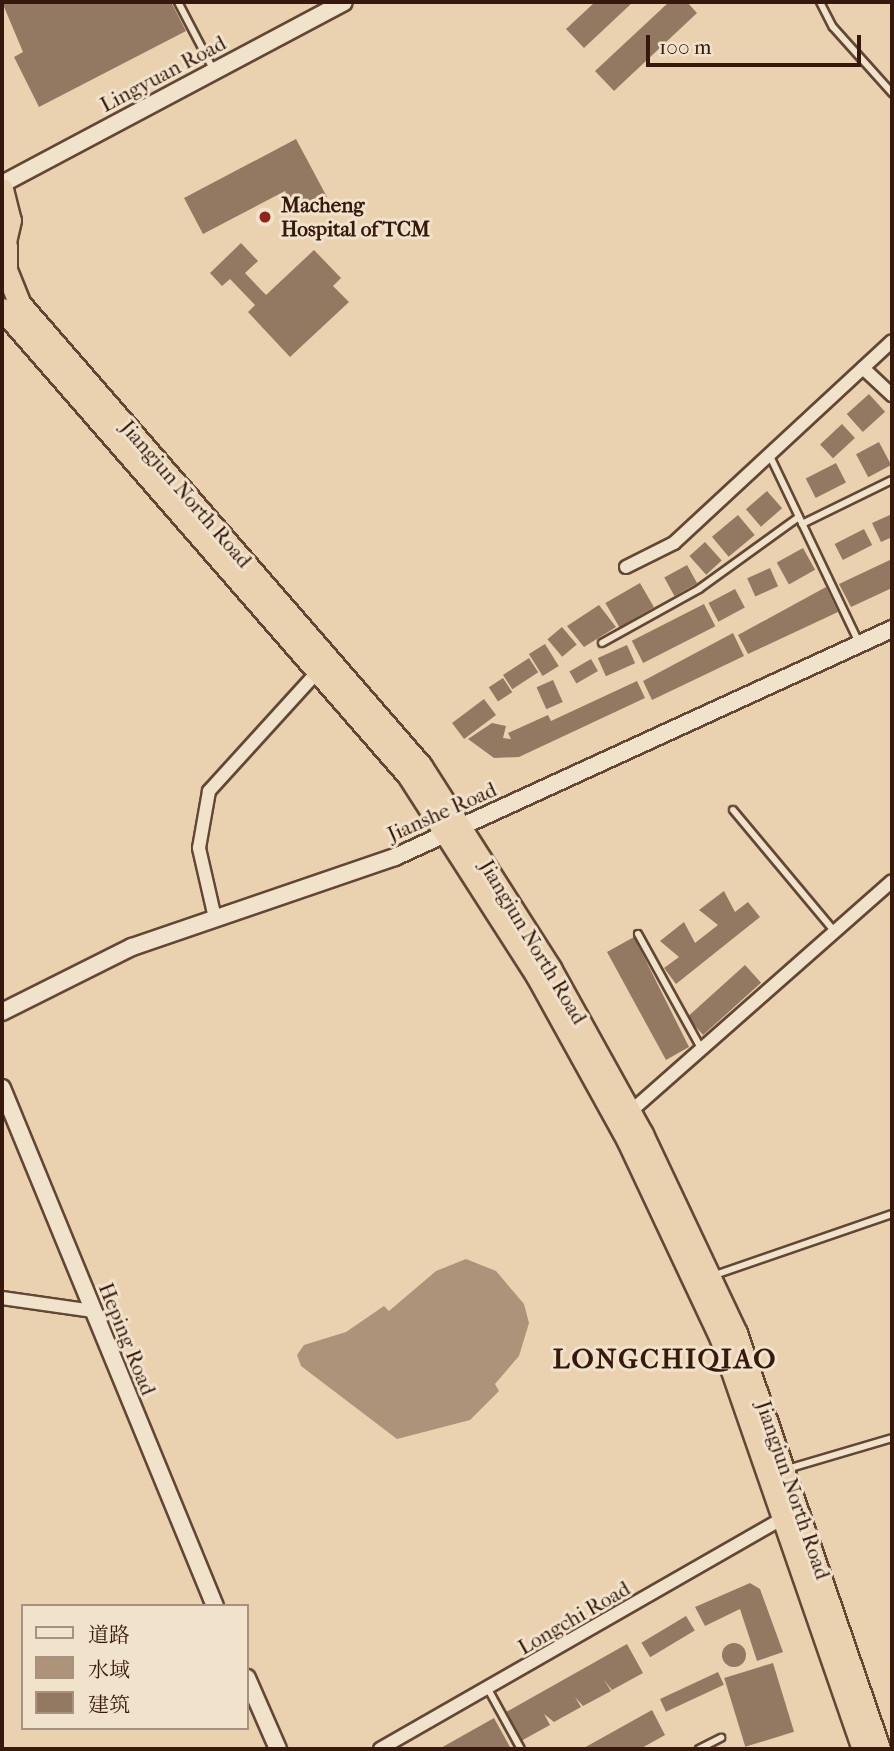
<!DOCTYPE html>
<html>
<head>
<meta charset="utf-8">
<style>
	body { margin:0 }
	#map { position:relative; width:894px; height:1751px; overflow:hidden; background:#ead2b1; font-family:"IM FELL French Canon","Noto Serif SC",serif }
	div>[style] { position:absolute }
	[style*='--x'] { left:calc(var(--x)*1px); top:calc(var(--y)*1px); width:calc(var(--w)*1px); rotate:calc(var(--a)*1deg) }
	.water>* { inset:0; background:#ad9379 }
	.building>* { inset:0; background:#947962; transform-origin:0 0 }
	.round { border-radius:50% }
	.roads { filter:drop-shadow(2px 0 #634735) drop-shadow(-2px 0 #634735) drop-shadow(0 2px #634735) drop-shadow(0 -2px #634735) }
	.service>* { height:6px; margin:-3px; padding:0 3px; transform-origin:3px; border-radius:3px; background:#f1e2cc }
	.minor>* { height:12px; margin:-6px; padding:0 6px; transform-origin:6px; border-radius:6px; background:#f1e2cc }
	.tertiary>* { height:16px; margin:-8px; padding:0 8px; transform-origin:8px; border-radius:8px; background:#f1e2cc }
	.trunk>* { height:21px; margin:-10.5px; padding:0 10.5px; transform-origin:10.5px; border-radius:10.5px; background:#ead2b1 }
	.dots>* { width:19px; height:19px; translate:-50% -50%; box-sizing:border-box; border:4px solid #f1e2cc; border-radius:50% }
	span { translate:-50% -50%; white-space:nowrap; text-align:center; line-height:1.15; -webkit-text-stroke:6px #f1e2cc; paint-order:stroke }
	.street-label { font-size:21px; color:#36190c }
	.poi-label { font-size:21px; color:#36190c; font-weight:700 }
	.left { translate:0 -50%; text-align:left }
	.district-label { font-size:28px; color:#36190c; font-weight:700; letter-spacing:2px }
	.frame { position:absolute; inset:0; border:4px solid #36190c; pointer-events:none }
	.legend { position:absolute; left:21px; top:1604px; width:228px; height:126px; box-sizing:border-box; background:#f1e2cc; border:2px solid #a6927f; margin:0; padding:9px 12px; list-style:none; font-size:21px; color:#36190c }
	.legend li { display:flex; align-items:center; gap:14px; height:35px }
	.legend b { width:35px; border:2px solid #a6927f }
	.scale { position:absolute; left:646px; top:35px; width:215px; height:32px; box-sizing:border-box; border:4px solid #36190c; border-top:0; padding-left:9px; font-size:21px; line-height:24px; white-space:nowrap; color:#36190c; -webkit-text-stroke:5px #f1e2cc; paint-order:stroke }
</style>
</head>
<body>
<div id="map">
	<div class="water">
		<div style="clip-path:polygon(466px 1259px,496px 1271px,524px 1304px,529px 1323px,519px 1356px,495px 1384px,499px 1391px,470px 1420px,397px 1439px,301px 1366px,297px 1355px,304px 1345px,346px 1332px,384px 1306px,389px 1311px,436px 1271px)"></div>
	</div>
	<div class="building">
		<div style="clip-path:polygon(2px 2px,171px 2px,186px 31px,39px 107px,14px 57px,23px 52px)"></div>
		<div style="clip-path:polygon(595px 2px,633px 2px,584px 48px,566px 29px)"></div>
		<div style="clip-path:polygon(669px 2px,687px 2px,697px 13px,614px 91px,595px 71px)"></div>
		<div style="clip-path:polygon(296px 139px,327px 197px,296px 213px,285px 191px,203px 234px,184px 198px)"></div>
		<div style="clip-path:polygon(241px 243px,258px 261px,245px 273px,266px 295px,314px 250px,341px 278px,333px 286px,349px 302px,290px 357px,248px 312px,255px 305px,230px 279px,222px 286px,210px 273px)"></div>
		<div style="left:869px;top:394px;width:24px;height:30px;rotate:48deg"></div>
		<div style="left:842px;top:424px;width:19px;height:30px;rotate:47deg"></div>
		<div style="left:879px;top:442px;width:26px;height:26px;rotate:62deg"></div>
		<div style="left:836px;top:463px;width:22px;height:34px;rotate:63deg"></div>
		<div style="left:767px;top:491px;width:23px;height:28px;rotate:49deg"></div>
		<div style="clip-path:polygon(892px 514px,892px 537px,881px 542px,872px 523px)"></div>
		<div style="left:738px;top:515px;width:26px;height:34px;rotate:50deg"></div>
		<div style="left:864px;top:529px;width:18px;height:33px;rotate:63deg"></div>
		<div style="left:705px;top:542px;width:25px;height:21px;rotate:48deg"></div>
		<div style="left:803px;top:548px;width:25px;height:30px;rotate:61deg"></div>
		<div style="clip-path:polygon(892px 559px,892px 588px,851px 607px,839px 584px)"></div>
		<div style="left:687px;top:565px;width:21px;height:26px;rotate:61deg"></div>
		<div style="left:770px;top:568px;width:20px;height:25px;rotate:66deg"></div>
		<div style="left:640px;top:583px;width:28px;height:40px;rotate:60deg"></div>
		<div style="clip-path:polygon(826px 587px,838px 612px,748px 654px,738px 635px)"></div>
		<div style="left:735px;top:589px;width:21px;height:30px;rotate:62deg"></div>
		<div style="left:704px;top:604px;width:25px;height:81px;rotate:63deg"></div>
		<div style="clip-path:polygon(599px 605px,616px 627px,584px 647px,567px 626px)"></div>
		<div style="left:562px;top:627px;width:23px;height:19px;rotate:50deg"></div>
		<div style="clip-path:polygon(733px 633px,744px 656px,652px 700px,643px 681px)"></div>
		<div style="left:545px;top:644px;width:26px;height:19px;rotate:58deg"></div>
		<div style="left:627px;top:645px;width:20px;height:32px;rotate:66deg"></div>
		<div style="left:529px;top:658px;width:17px;height:31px;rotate:57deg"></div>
		<div style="left:591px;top:659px;width:14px;height:25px;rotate:60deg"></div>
		<div style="left:503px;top:678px;width:17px;height:17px;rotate:57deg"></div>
		<div style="left:553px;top:680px;width:24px;height:18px;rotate:66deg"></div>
		<div style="clip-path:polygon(637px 681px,645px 698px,519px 757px,494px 758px,468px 739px,492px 723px,506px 726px,503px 738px,511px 739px,508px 733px,548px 715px,551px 721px)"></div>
		<div style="left:484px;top:699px;width:20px;height:40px;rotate:53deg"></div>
		<div style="clip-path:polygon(724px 891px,735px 912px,748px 902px,760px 917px,676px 984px,664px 968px,679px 957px,660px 941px,684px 922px,695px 943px,718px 925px,699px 910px)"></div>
		<div style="clip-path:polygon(634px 937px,689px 1047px,666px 1060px,607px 952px)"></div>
		<div style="left:745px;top:965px;width:24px;height:78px;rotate:48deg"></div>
		<div style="clip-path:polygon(750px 1583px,760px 1589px,783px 1652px,757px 1661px,740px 1609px,705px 1626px,695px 1607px)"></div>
		<div style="left:686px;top:1616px;width:17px;height:52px;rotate:59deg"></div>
		<div class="round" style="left:722px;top:1643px;width:24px;height:24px"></div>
		<div style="clip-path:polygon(627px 1644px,643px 1673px,612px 1690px,604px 1680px,611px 1691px,583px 1706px,575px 1697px,581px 1707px,554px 1722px,544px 1714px,550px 1725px,521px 1741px,506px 1712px)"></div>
		<div style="left:773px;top:1663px;width:72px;height:51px;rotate:73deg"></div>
		<div style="left:718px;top:1672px;width:14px;height:64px;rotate:65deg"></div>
		<div style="clip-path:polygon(652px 1710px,665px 1735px,640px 1749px,582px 1749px)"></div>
		<div style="clip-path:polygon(494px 1718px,510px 1747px,506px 1749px,439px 1749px)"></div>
	</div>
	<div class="roads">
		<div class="service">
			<div style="--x:178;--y:2;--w:76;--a:62.4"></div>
			<div style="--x:820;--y:2;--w:28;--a:63"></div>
			<div style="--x:833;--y:27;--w:89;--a:48.2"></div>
			<div style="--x:769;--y:454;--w:209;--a:64.5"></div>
			<div style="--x:802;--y:524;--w:100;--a:-26.1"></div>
			<div style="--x:602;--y:643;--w:111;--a:-29.1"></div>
			<div style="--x:699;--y:589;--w:123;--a:-35.8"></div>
			<div style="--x:733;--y:810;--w:159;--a:50.1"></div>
			<div style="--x:638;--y:934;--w:130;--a:61.1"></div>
			<div style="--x:712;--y:1276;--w:190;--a:-19"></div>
			<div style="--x:787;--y:1469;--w:109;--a:-16.4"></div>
			<div style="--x:488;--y:1689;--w:68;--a:61.2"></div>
			<div style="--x:699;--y:1749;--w:25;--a:-27"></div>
		</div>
		<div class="minor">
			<div style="--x:863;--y:368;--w:40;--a:43"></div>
			<div style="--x:626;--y:567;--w:54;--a:-26.6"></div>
			<div style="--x:674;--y:543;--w:297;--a:-42.8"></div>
			<div style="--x:215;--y:918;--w:72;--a:-102.9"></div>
			<div style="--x:199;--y:848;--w:58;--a:-80"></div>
			<div style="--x:209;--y:791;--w:164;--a:-47.7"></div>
			<div style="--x:630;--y:1112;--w:349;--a:-41.4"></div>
			<div style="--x:2;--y:1298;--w:92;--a:8.1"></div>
			<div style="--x:380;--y:1749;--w:467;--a:-29.8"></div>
		</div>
		<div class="tertiary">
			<div style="--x:2;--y:184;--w:387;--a:-28"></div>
			<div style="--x:2;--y:1012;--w:145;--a:-26.6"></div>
			<div style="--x:132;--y:947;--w:278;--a:-18.9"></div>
			<div style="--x:395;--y:857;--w:547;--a:-24.64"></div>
			<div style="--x:2;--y:1088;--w:560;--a:67.65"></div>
			<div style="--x:247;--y:1678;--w:77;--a:66.4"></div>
		</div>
		<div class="trunk">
			<div style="--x:2;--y:189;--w:32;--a:76"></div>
			<div style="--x:10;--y:220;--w:35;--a:103"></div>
			<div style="--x:6;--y:245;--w:25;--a:90"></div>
			<div style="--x:6;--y:270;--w:35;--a:68"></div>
			<div style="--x:19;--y:303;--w:613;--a:49.03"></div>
			<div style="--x:421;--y:766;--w:240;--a:57.4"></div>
			<div style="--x:550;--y:968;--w:190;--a:61"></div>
			<div style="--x:642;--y:1134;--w:220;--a:64.7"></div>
			<div style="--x:736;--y:1333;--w:440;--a:71"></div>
			<div style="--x:2;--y:309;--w:618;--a:48.94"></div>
			<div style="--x:408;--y:775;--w:239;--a:57.3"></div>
			<div style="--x:537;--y:976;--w:188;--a:61.1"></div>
			<div style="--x:628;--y:1141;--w:219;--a:64.8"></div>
			<div style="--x:721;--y:1339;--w:434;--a:70.9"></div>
		</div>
	</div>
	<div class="dots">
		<div style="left:265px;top:217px;background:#8f2418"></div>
	</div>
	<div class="street-label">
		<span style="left:163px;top:74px;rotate:-28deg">Lingyuan Road</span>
		<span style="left:186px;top:494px;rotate:49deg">Jiangjun North Road</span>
		<span style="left:442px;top:812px;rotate:-24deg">Jianshe Road</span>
		<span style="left:533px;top:942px;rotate:59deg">Jiangjun North Road</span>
		<span style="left:127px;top:1339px;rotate:68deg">Heping Road</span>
		<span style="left:793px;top:1490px;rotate:71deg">Jiangjun North Road</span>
		<span style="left:574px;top:1618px;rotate:-30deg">Longchi Road</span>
	</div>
	<div class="poi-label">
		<span class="left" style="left:281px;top:217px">Macheng<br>Hospital of TCM</span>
	</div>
	<div class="district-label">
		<span style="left:665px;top:1359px">LONGCHIQIAO</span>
	</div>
	<div class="frame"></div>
	<ul class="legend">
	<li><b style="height:9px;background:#f1e2cc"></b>道路</li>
	<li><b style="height:19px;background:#ad9379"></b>水域</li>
	<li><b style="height:19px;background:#947962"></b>建筑</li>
	</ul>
	<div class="scale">100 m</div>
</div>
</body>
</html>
